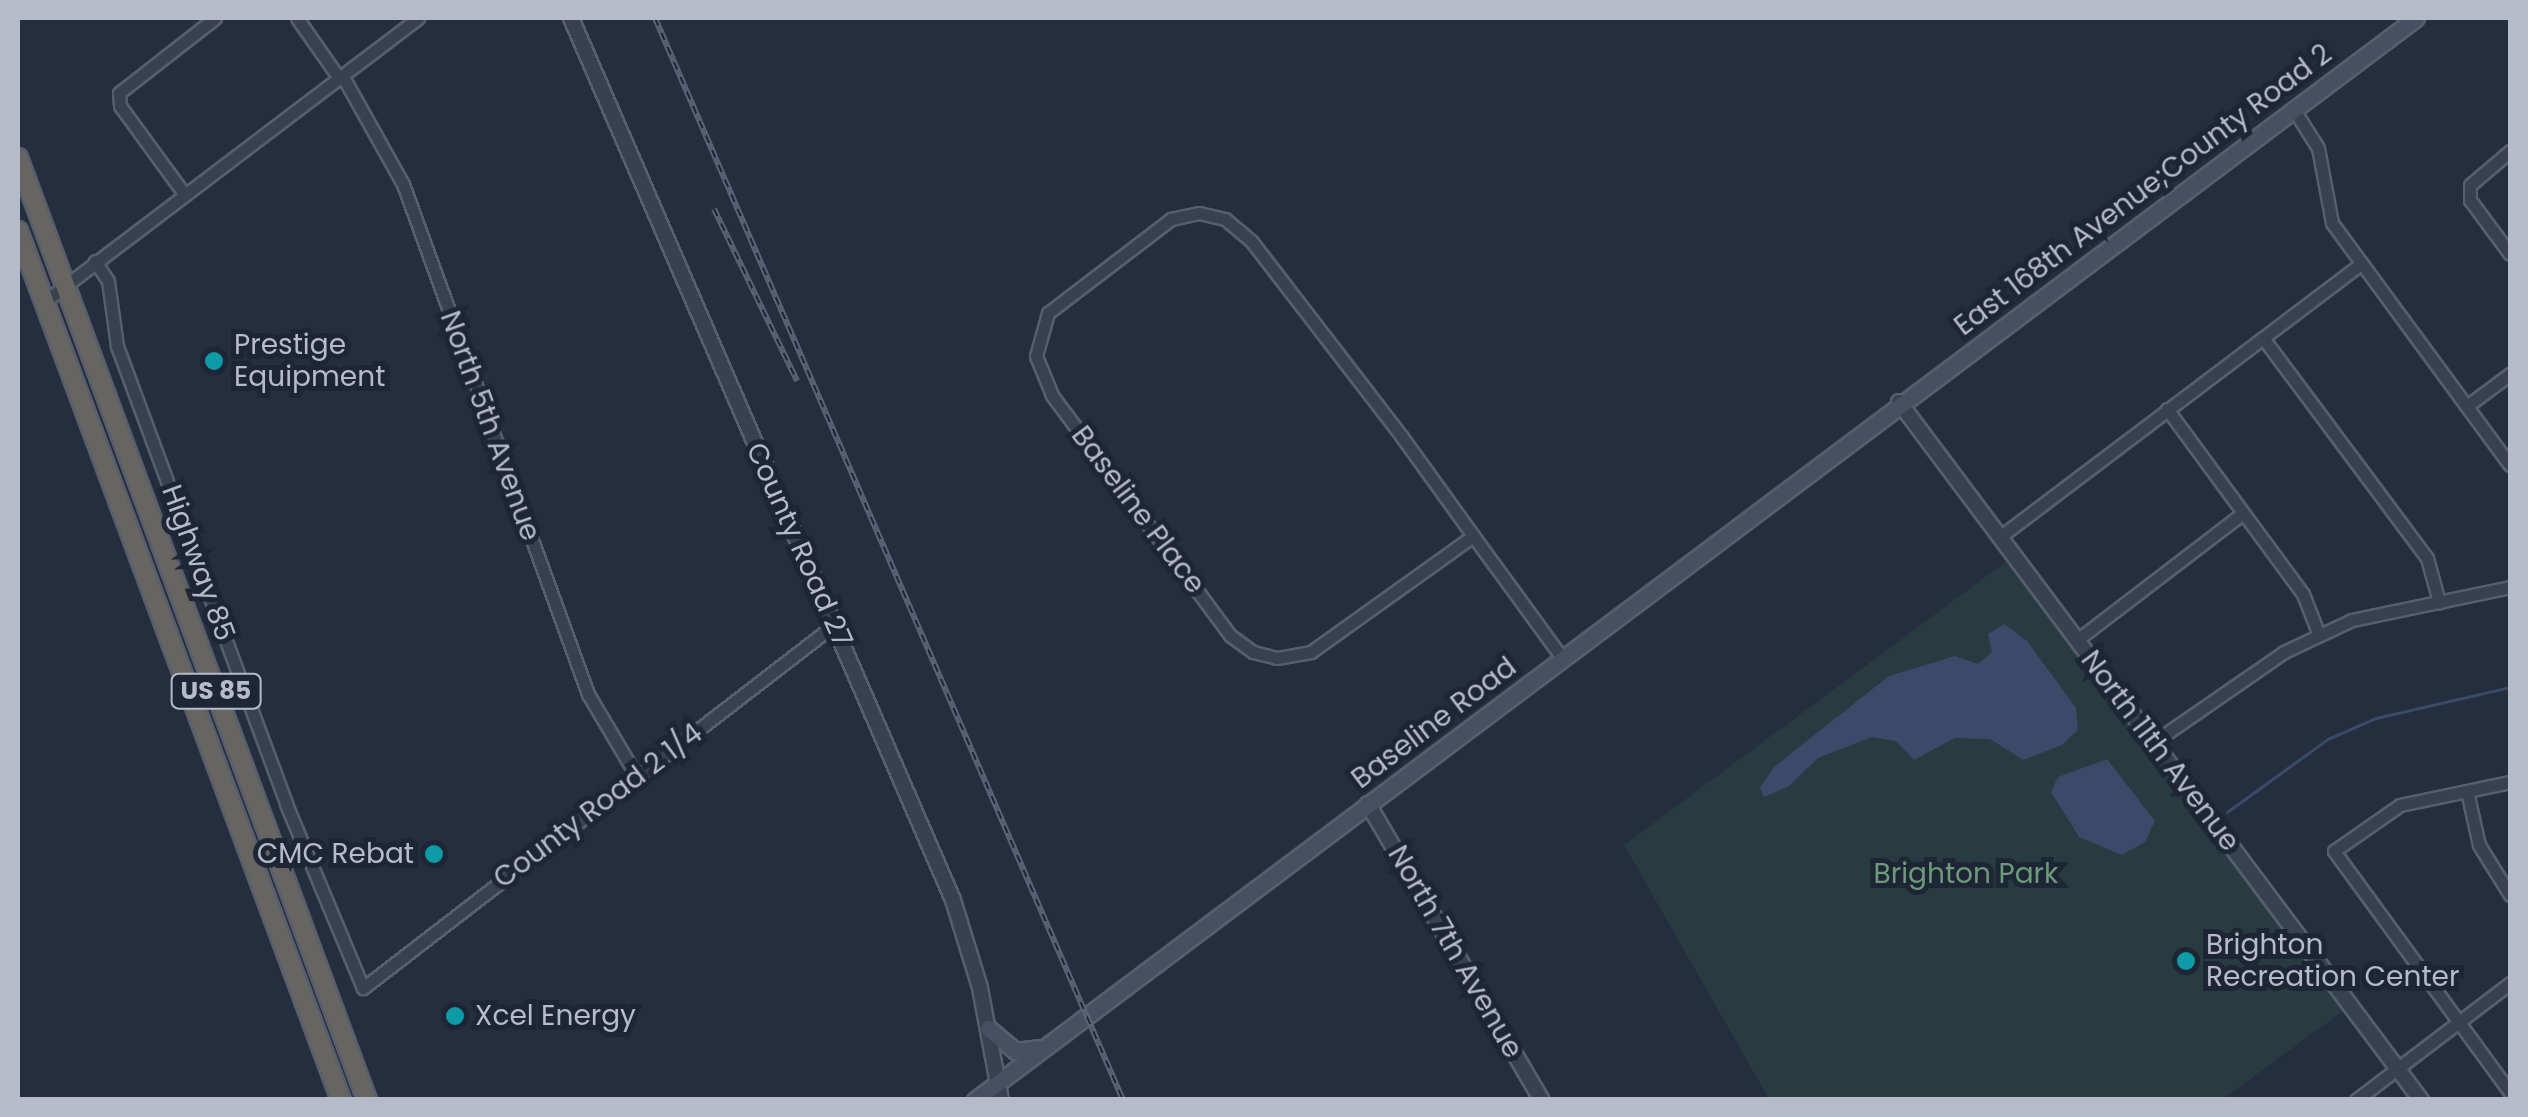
<!DOCTYPE html>
<html>
<head>
<meta charset="utf-8">
<style>
	body { margin:0 }
	#map { position:relative; width:2528px; height:1117px; overflow:hidden; background:#252e3f; font-family:Poppins,sans-serif }
	div>[style] { position:absolute }
	[style*='--x'] { left:calc(var(--x)*1px); top:calc(var(--y)*1px); width:calc(var(--w)*1px); rotate:calc(var(--a)*1deg) }
	.green>* { inset:0; background:#273b40 }
	.water>* { inset:0; background:#3b4a68 }
	.stream>* { height:2.5px; margin:-1.25px; padding:0 1.25px; transform-origin:1.25px; border-radius:1.25px; background:#3b4a68 }
	.roads { filter:drop-shadow(2px 0 #575e6c) drop-shadow(-2px 0 #575e6c) drop-shadow(0 2px #575e6c) drop-shadow(0 -2px #575e6c) }
	.minor>* { height:11px; margin:-5.5px; padding:0 5.5px; transform-origin:5.5px; border-radius:5.5px; background:#39404f }
	.tertiary>* { height:14px; margin:-7px; padding:0 7px; transform-origin:7px; border-radius:7px; background:#39404f }
	.secondary>* { height:15px; margin:-7.5px; padding:0 7.5px; transform-origin:7.5px; border-radius:7.5px; background:#474f62 }
	.trunk>* { height:18px; margin:-9px; padding:0 9px; transform-origin:9px; border-radius:9px; background:#666562 }
	.rail>* { height:6px; margin-top:-3px; transform-origin:0; background:repeating-linear-gradient(90deg,#1e2534 0 8px,#5b6476 0 16px); box-sizing:border-box; border-block:2px solid #5b6476 }
	.dots>* { width:28px; height:28px; translate:-50% -50%; box-sizing:border-box; border:5px solid #1e2534; border-radius:50% }
	span { translate:-50% -50%; white-space:nowrap; text-align:center; line-height:1.15; -webkit-text-stroke:10px #1e2534; paint-order:stroke }
	.shield-label span { padding:2px 8px; background:#1e2534; border:2px solid; border-radius:8px; -webkit-text-stroke-width:0 }
	.shield-label { font-size:25px; color:#b5bbc9; font-weight:700 }
	.street-label { font-size:28px; color:#b5bbc9 }
	.poi-label { font-size:28px; color:#b5bbc9 }
	.left { translate:0 -50%; text-align:left }
	.right { translate:-100% -50%; text-align:right }
	.park-label { font-size:28px; color:#6c9a7b }
	.frame { position:absolute; inset:0; border:20px solid #b5bbc9; pointer-events:none }
</style>
</head>
<body>
<div id="map">
	<div class="green">
		<div style="clip-path:polygon(2015px 555px,2350px 1006px,2223px 1099px,1769px 1099px,1624px 845px)"></div>
	</div>
	<div class="water">
		<div style="clip-path:polygon(2004px 624px,2027px 641px,2076px 708px,2078px 730px,2062px 745px,2023px 760px,1990px 739px,1955px 738px,1914px 760px,1896px 741px,1872px 737px,1818px 758px,1789px 786px,1764px 797px,1760px 788px,1774px 767px,1889px 676px,1955px 656px,1978px 664px,1992px 652px,1988px 634px)"></div>
		<div style="clip-path:polygon(2107px 759px,2155px 821px,2145px 842px,2122px 855px,2079px 837px,2051px 792px,2058px 777px)"></div>
	</div>
	<div class="stream">
		<div style="--x:2227;--y:812;--w:125;--a:-35.9"></div>
		<div style="--x:2328;--y:739;--w:52;--a:-23.6"></div>
		<div style="--x:2376;--y:718;--w:138;--a:-13"></div>
	</div>
	<div class="roads">
		<div class="minor">
			<div style="--x:297;--y:18;--w:73;--a:55"></div>
			<div style="--x:342;--y:75;--w:125;--a:60.8"></div>
			<div style="--x:403;--y:184;--w:543;--a:70.06"></div>
			<div style="--x:588;--y:694;--w:96;--a:59.4"></div>
			<div style="--x:2294;--y:110;--w:45;--a:57.7"></div>
			<div style="--x:2318;--y:148;--w:76;--a:79.4"></div>
			<div style="--x:2332;--y:223;--w:300;--a:53.7"></div>
			<div style="--x:2510;--y:151;--w:52;--a:139.6"></div>
			<div style="--x:2470;--y:185;--w:15;--a:90"></div>
			<div style="--x:2470;--y:200;--w:67;--a:53.5"></div>
			<div style="--x:185;--y:195;--w:110;--a:-126.1"></div>
			<div style="--x:120;--y:106;--w:13;--a:-94"></div>
			<div style="--x:119;--y:93;--w:122;--a:-38"></div>
			<div style="--x:95;--y:261;--w:24;--a:57"></div>
			<div style="--x:108;--y:281;--w:66;--a:82.1"></div>
			<div style="--x:117;--y:346;--w:488;--a:69.7"></div>
			<div style="--x:286;--y:804;--w:199;--a:67.3"></div>
			<div style="--x:363;--y:988;--w:595;--a:-37.62"></div>
			<div style="--x:44;--y:302;--w:470;--a:-37.2"></div>
			<div style="--x:2263;--y:338;--w:274;--a:53.3"></div>
			<div style="--x:2427;--y:558;--w:46;--a:74.7"></div>
			<div style="--x:2467;--y:406;--w:54;--a:-36.7"></div>
			<div style="--x:2167;--y:409;--w:230;--a:53.7"></div>
			<div style="--x:2303;--y:594;--w:44;--a:68.7"></div>
			<div style="--x:1473;--y:536;--w:199;--a:144.4"></div>
			<div style="--x:1311;--y:652;--w:35;--a:170"></div>
			<div style="--x:1277;--y:658;--w:25;--a:-166"></div>
			<div style="--x:1253;--y:652;--w:29;--a:-144"></div>
			<div style="--x:1230;--y:635;--w:299;--a:-126.6"></div>
			<div style="--x:1052;--y:395;--w:42;--a:-112.3"></div>
			<div style="--x:1036;--y:356;--w:45;--a:-74.4"></div>
			<div style="--x:1048;--y:313;--w:155;--a:-37.4"></div>
			<div style="--x:1171;--y:219;--w:29;--a:-12"></div>
			<div style="--x:1199;--y:213;--w:27;--a:13"></div>
			<div style="--x:1225;--y:219;--w:35;--a:40"></div>
			<div style="--x:1252;--y:242;--w:246;--a:52.4"></div>
			<div style="--x:1402;--y:437;--w:155;--a:54.2"></div>
			<div style="--x:1493;--y:563;--w:117;--a:54"></div>
			<div style="--x:2001;--y:536;--w:450;--a:-37.1"></div>
			<div style="--x:2077;--y:640;--w:208;--a:-37.4"></div>
			<div style="--x:2154;--y:742;--w:158;--a:-34.7"></div>
			<div style="--x:2284;--y:652;--w:75;--a:-25.2"></div>
			<div style="--x:2352;--y:620;--w:161;--a:-11.8"></div>
			<div style="--x:2510;--y:782;--w:112;--a:168.2"></div>
			<div style="--x:2400;--y:805;--w:80;--a:145.1"></div>
			<div style="--x:2334;--y:851;--w:298;--a:53.9"></div>
			<div style="--x:2467;--y:791;--w:55;--a:77.5"></div>
			<div style="--x:2479;--y:845;--w:59;--a:58.2"></div>
			<div style="--x:2356;--y:1100;--w:193;--a:-37.2"></div>
		</div>
		<div class="tertiary">
			<div style="--x:571;--y:18;--w:961;--a:66.58"></div>
			<div style="--x:953;--y:900;--w:92;--a:72.9"></div>
			<div style="--x:980;--y:988;--w:114;--a:79.4"></div>
			<div style="--x:1899;--y:402;--w:872;--a:53.21"></div>
			<div style="--x:1368;--y:804;--w:343;--a:59.6"></div>
		</div>
		<div class="secondary">
			<div style="--x:988;--y:1028;--w:35;--a:40"></div>
			<div style="--x:1015;--y:1051;--w:25;--a:-7"></div>
			<div style="--x:975;--y:1100;--w:1802;--a:-36.9"></div>
		</div>
		<div class="trunk">
			<div style="--x:18;--y:158;--w:1005;--a:69.67"></div>
			<div style="--x:18;--y:231;--w:927;--a:69.61"></div>
		</div>
	</div>
	<div class="rail">
		<div style="--x:655;--y:18;--w:1179;--a:66.61"></div>
		<div style="--x:714;--y:209;--w:191;--a:64.2"></div>
	</div>
	<div class="dots">
		<div style="left:214px;top:361px;background:#0f9aa8"></div>
		<div style="left:434px;top:854px;background:#0f9aa8"></div>
		<div style="left:2186px;top:961px;background:#0f9aa8"></div>
		<div style="left:455px;top:1016px;background:#0f9aa8"></div>
	</div>
	<div class="shield-label">
		<span style="left:216px;top:691px">US 85</span>
	</div>
	<div class="street-label">
		<span style="left:2143px;top:190px;rotate:-37deg">East 168th Avenue;County Road 2</span>
		<span style="left:490px;top:426px;rotate:70deg">North 5th Avenue</span>
		<span style="left:1138px;top:510px;rotate:53deg">Baseline Place</span>
		<span style="left:799px;top:545px;rotate:66deg">County Road 27</span>
		<span style="left:198px;top:563px;rotate:70deg">Highway 85</span>
		<span style="left:1434px;top:723px;rotate:-37deg">Baseline Road</span>
		<span style="left:2160px;top:751px;rotate:53deg">North 11th Avenue</span>
		<span style="left:598px;top:806px;rotate:-37deg">County Road 2 1/4</span>
		<span style="left:1455px;top:952px;rotate:60deg">North 7th Avenue</span>
	</div>
	<div class="poi-label">
		<span class="left" style="left:234px;top:361px">Prestige<br>Equipment</span>
		<span class="right" style="left:414px;top:854px">CMC Rebat</span>
		<span class="left" style="left:2206px;top:961px">Brighton<br>Recreation Center</span>
		<span class="left" style="left:475px;top:1016px">Xcel Energy</span>
	</div>
	<div class="park-label">
		<span style="left:1966px;top:874px">Brighton Park</span>
	</div>
	<div class="frame"></div>
</div>
</body>
</html>
